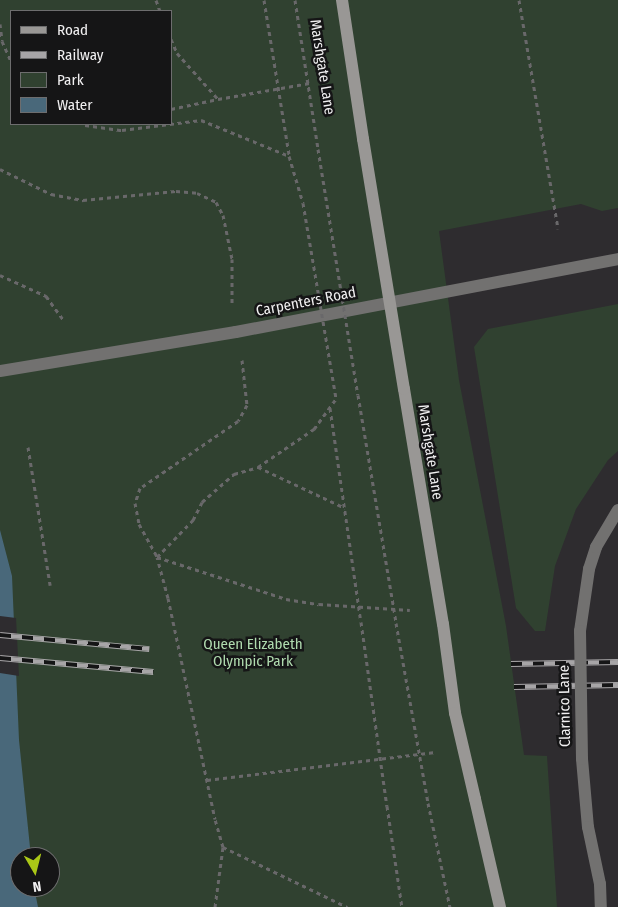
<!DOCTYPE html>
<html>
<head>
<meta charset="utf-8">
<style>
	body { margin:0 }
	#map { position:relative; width:618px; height:907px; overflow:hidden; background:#2e2c2f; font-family:"Fira Sans Condensed",sans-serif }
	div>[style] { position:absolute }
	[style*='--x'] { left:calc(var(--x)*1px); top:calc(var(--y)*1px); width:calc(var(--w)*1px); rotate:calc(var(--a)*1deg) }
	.green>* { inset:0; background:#304130 }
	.water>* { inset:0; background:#49687a }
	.pier>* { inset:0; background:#2e2c2f }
	.path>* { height:3px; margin-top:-1.5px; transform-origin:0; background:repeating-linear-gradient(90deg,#69686a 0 4px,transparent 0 8px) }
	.street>* { height:12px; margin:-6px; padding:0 6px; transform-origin:6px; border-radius:6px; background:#727170 }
	.secondary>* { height:12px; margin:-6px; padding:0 6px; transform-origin:6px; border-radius:6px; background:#999795 }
	.rail>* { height:5.5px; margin-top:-2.75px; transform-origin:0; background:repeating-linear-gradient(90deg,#151516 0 11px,#a7a5a7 0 22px); box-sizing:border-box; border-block:1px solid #a7a5a7 }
	.path-bridge>* { height:3px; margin-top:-1.5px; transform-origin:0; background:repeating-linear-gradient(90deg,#69686a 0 4px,transparent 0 8px) }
	.street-bridge>* { height:12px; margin:-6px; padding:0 6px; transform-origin:6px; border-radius:6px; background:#727170 }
	.secondary-bridge>* { height:12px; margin:-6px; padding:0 6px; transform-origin:6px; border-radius:6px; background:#999795 }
	span { translate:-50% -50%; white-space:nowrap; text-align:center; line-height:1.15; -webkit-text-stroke:5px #151516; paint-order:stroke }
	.street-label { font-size:15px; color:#f1f0f1 }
	.park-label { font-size:15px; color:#afdaae }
	.legend { position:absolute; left:10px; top:10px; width:162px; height:115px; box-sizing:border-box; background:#151516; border:1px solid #6d6d6e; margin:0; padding:6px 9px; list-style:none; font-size:15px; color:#f1f0f1 }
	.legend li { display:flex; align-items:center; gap:10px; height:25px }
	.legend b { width:25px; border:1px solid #6d6d6e }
	.north { position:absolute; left:10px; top:847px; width:50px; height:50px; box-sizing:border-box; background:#151516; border:1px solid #6d6d6e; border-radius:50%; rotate:172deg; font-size:14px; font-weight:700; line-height:20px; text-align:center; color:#f1f0f1 }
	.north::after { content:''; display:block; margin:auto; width:18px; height:22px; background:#aac717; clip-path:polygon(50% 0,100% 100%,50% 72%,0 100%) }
</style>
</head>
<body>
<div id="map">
	<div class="green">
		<div style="clip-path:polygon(evenodd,0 0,618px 0,618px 208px,602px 211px,581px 204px,439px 231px,459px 380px,506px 626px,524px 755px,547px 756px,557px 907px,0 907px,0 0,11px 11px,171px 11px,171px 124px,11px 124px,11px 11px,0 0,20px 857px,50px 857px,50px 887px,20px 887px,20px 857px)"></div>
		<div style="clip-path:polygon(618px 304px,618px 451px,608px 460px,576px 509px,555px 566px,545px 631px,535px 631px,516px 608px,474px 347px,488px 329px)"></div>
	</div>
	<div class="water">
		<div style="clip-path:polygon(0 530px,12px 576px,19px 740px,31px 857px,20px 857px,20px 887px,34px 887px,38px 907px,0 907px)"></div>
	</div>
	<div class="pier">
		<div style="clip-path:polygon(0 616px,16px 618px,19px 676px,0 673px)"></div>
	</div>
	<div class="path">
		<div style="--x:156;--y:0;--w:12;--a:70"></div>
		<div style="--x:264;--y:0;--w:157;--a:80.8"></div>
		<div style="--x:295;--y:0;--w:151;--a:81.2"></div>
		<div style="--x:519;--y:0;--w:232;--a:80.3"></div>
		<div style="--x:0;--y:24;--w:17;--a:83"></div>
		<div style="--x:2;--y:41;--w:22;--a:66"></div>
		<div style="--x:171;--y:39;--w:15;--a:67"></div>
		<div style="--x:177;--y:53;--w:62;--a:48.3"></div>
		<div style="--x:218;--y:99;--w:93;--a:-9.9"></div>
		<div style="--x:171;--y:109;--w:48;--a:-12"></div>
		<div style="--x:85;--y:125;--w:37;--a:8"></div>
		<div style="--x:122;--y:130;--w:80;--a:-7.2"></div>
		<div style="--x:201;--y:120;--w:95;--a:22.2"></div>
		<div style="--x:0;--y:169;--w:57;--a:26.1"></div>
		<div style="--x:51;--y:194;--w:33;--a:11"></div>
		<div style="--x:83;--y:200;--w:93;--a:-5.5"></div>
		<div style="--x:176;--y:191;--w:21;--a:5"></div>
		<div style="--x:197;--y:193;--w:21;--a:25"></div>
		<div style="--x:216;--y:202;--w:15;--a:62"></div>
		<div style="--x:223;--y:215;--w:45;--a:78.4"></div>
		<div style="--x:232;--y:259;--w:47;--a:90"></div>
		<div style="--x:0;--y:275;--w:51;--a:24.5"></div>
		<div style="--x:46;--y:296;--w:29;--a:54"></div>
		<div style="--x:242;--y:360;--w:45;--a:83.7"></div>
		<div style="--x:247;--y:405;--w:18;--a:119"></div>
		<div style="--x:238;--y:421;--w:119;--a:145.6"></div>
		<div style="--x:140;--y:488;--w:16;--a:108"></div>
		<div style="--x:135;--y:503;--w:21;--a:79"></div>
		<div style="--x:139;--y:524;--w:38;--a:61"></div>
		<div style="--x:157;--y:557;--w:136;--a:18"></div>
		<div style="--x:286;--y:599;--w:33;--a:9"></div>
		<div style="--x:319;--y:604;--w:91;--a:3.8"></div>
		<div style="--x:358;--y:395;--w:231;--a:80.5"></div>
		<div style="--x:330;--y:408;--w:216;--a:81.8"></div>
		<div style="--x:28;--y:447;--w:140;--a:80.9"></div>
		<div style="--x:258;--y:467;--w:68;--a:-34.2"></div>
		<div style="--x:314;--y:429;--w:37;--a:-54"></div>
		<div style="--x:168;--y:598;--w:42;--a:-105"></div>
		<div style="--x:157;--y:557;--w:52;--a:-45.8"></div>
		<div style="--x:193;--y:520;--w:20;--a:-63"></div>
		<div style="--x:202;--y:502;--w:43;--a:-41.2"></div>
		<div style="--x:234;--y:474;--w:25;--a:-16"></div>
		<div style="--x:258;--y:467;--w:96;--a:25.2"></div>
		<div style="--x:207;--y:780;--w:230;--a:-7"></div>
		<div style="--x:428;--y:803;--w:106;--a:78.1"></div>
		<div style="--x:387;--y:806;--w:102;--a:81.6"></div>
		<div style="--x:223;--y:847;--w:138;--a:25.8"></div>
		<div style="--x:215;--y:907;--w:61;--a:-82.4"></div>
		<div style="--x:223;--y:847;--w:29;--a:-106"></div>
	</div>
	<div class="street">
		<div style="--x:0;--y:371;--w:239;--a:-9.4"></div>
		<div style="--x:236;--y:332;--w:389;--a:-10.8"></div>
		<div style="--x:580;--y:631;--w:63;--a:-81.7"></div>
		<div style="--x:589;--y:569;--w:23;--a:-72"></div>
		<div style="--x:596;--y:547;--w:43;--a:-59.3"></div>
		<div style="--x:582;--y:759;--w:68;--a:85"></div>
		<div style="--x:588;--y:827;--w:58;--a:78.1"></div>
		<div style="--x:600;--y:884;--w:23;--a:88"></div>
	</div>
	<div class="secondary">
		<div style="--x:342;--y:0;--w:141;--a:81.4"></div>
		<div style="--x:404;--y:389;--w:238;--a:80.6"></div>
		<div style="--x:475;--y:799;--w:111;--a:77"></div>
	</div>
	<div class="rail">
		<div style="--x:0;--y:635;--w:150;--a:5.4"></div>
		<div style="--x:0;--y:658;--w:154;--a:5.2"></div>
		<div style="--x:511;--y:664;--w:107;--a:-1.1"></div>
		<div style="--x:514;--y:687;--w:104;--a:-1.1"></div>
	</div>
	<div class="path-bridge">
		<div style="--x:318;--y:149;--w:249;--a:80.8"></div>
		<div style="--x:289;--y:156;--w:49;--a:73.4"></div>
		<div style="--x:303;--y:203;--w:199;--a:80.4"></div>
		<div style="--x:168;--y:598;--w:226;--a:78"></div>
		<div style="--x:361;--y:622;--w:186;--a:82"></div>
		<div style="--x:396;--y:623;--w:183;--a:79.9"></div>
	</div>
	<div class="street-bridge">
		<div style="--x:580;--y:631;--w:128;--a:89.1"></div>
	</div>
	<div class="secondary-bridge">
		<div style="--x:363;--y:139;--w:253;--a:80.7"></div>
		<div style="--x:443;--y:624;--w:90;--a:82.3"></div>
		<div style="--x:455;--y:713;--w:88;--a:76.9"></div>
	</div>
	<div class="street-label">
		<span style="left:322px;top:67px;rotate:81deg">Marshgate Lane</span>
		<span style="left:306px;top:302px;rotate:-11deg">Carpenters Road</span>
		<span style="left:430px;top:452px;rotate:81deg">Marshgate Lane</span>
		<span style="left:565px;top:706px;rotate:-91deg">Clarnico Lane</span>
	</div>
	<div class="park-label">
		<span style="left:253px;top:653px">Queen Elizabeth<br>Olympic Park</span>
	</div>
	<ul class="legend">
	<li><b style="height:6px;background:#999795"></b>Road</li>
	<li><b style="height:6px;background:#a7a5a7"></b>Railway</li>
	<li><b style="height:14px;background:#304130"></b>Park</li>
	<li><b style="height:14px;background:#49687a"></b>Water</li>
	</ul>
	<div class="north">N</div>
</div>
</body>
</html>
